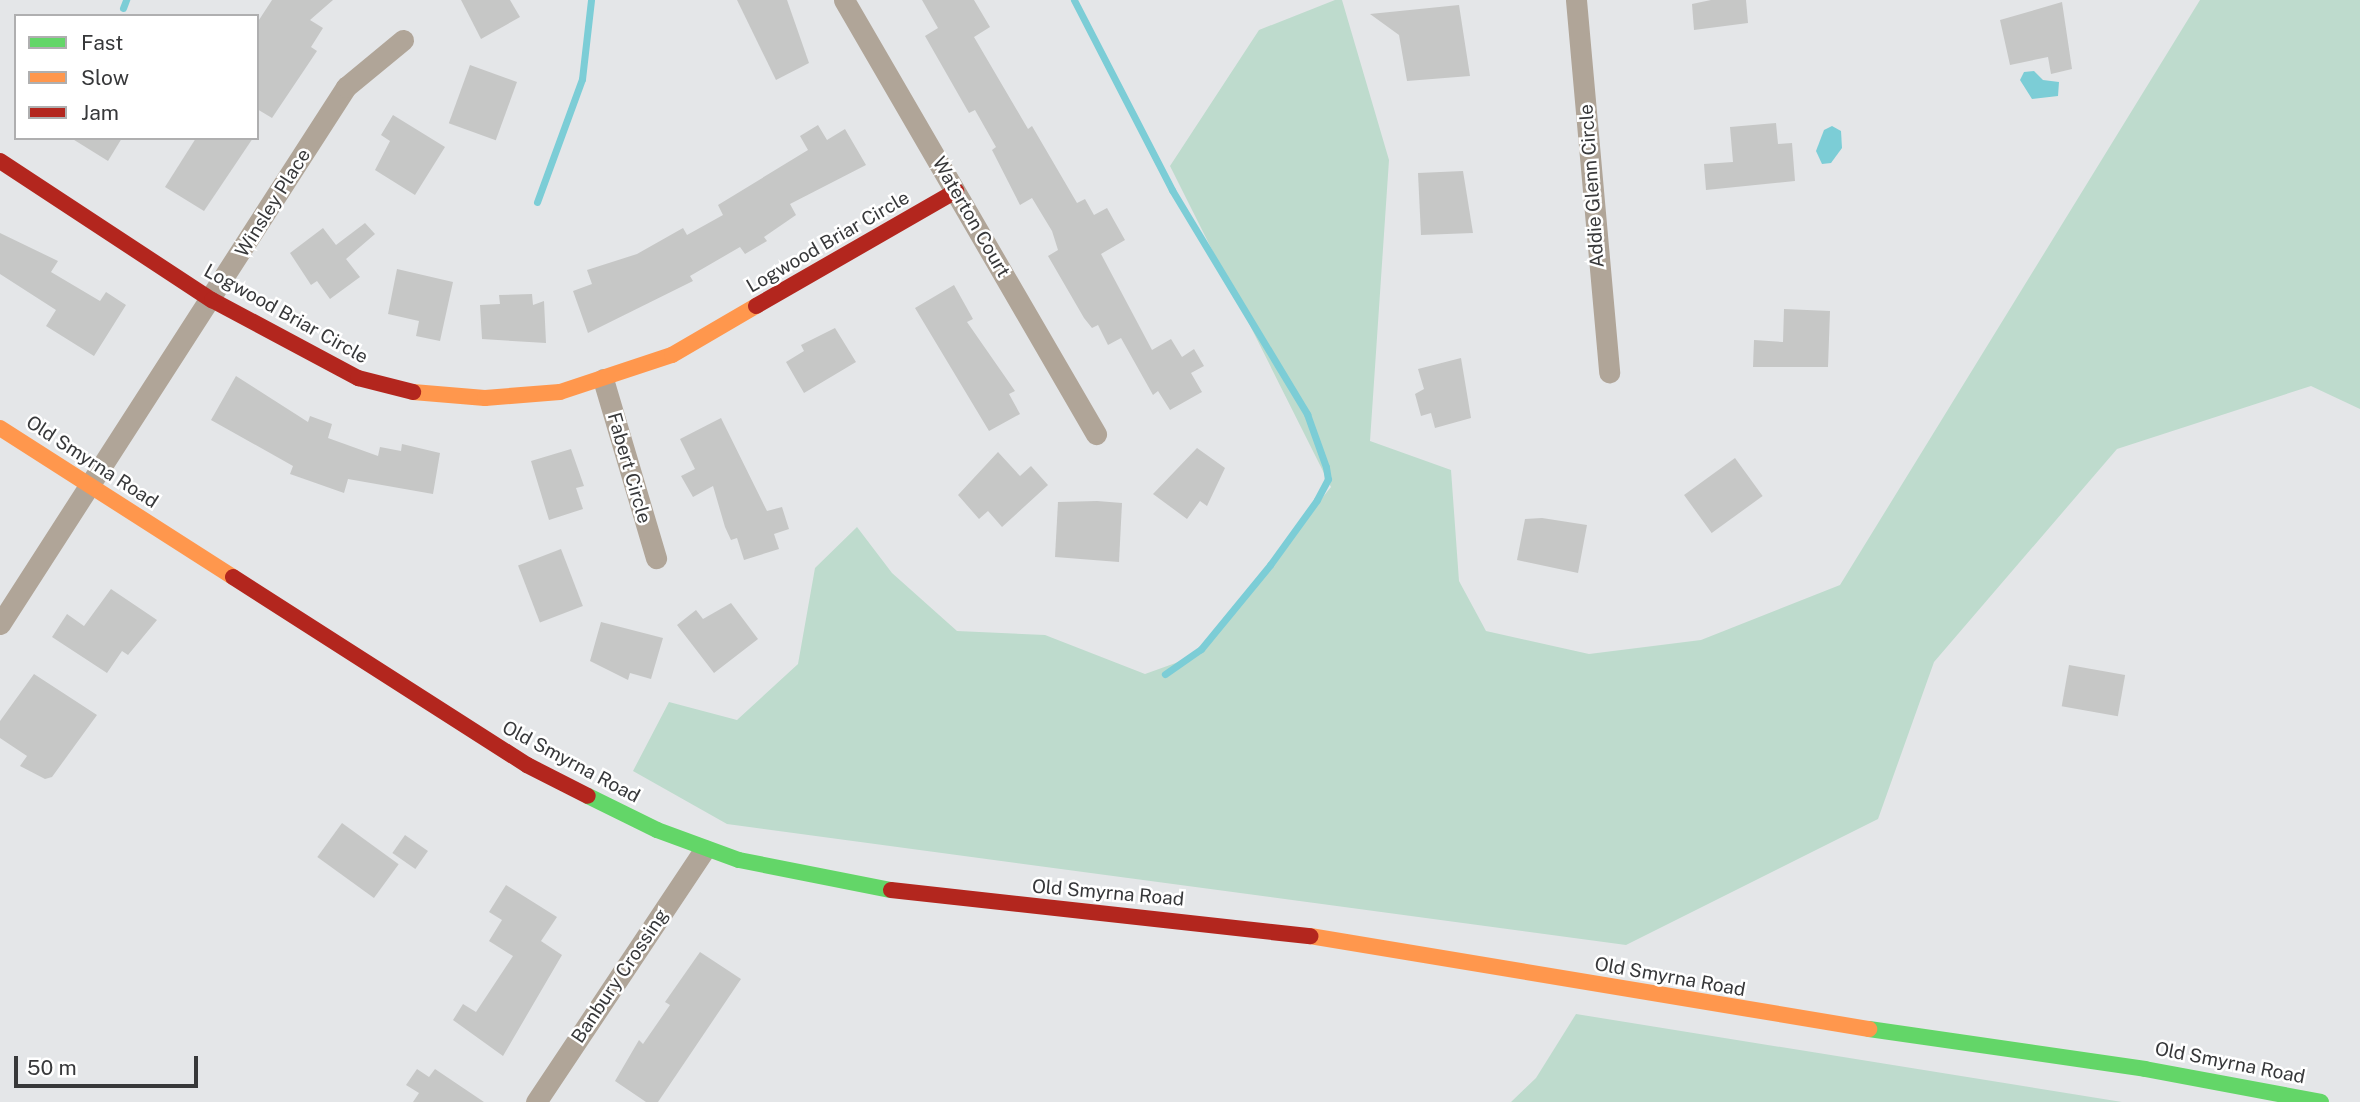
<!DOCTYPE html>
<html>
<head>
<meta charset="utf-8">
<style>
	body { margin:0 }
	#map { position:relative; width:2360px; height:1102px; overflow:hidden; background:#e4e6e8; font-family:"Public Sans",sans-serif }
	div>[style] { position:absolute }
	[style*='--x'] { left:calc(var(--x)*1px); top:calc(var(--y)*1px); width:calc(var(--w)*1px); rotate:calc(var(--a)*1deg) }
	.green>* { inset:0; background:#bedbcd }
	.water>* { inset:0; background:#7ccdd6 }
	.stream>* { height:7px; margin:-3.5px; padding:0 3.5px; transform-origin:3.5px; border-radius:3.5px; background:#7ccdd6 }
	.building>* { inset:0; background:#c6c7c6; transform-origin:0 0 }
	.street>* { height:21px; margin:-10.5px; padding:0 10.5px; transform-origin:10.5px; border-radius:10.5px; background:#b0a598 }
	.fast>* { height:16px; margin:-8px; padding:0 8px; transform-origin:8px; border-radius:8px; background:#63d668 }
	.slow>* { height:16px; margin:-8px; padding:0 8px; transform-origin:8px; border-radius:8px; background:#ff974d }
	.jam>* { height:16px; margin:-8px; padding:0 8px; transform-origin:8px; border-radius:8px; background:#b3261e }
	span { translate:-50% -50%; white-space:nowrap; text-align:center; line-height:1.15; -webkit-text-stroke:5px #fff; paint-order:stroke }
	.street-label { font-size:19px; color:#37383a }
	.legend { position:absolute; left:14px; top:14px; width:245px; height:126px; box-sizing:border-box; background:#fff; border:2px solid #afafb0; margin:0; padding:9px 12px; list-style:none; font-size:21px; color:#37383a }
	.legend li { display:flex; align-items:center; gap:14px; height:35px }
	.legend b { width:35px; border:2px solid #afafb0 }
	.scale { position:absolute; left:14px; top:1056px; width:184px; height:32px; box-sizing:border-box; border:4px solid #37383a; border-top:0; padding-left:9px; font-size:21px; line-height:24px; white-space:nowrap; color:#37383a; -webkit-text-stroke:5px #fff; paint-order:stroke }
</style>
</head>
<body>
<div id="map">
	<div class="green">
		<div style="clip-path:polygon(1335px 0,1342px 0,1389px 160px,1370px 441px,1451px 470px,1459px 581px,1486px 631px,1589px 654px,1701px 640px,1840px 585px,2200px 0,2360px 0,2360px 409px,2311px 386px,2117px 449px,1934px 662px,1878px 819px,1626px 945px,727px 824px,633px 771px,669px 702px,737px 720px,798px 664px,815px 568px,857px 527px,892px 573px,957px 631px,1045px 635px,1145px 674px,1195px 656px,1331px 487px,1170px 166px,1259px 30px)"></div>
		<div style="clip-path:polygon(1576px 1014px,2122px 1102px,1511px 1102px,1536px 1078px)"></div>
	</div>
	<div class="water">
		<div style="clip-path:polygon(2034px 71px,2043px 80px,2059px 82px,2058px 96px,2032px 99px,2020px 80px,2024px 72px)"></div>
		<div style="clip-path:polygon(1832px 126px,1841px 131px,1842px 148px,1831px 163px,1822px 164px,1816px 151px,1824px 130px)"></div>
	</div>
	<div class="stream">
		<div style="--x:1074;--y:0;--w:214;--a:62.7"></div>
		<div style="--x:1172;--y:190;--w:262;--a:58.9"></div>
		<div style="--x:1307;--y:414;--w:56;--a:70.3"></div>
		<div style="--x:1326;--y:467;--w:12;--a:81"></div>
		<div style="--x:1328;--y:479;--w:24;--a:118"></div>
		<div style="--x:1317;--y:500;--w:80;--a:125.9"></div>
		<div style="--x:1270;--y:565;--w:109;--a:129.4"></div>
		<div style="--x:1201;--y:649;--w:44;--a:145.2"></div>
		<div style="--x:123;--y:8;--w:9;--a:-69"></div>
		<div style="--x:537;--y:202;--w:131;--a:-69.9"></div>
		<div style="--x:582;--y:79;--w:80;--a:-83.5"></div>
	</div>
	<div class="building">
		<div style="clip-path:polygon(272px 0,333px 0,310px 20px,323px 28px,311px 47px,317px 51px,272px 118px,257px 109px,257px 23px)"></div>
		<div style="clip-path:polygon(461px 0,510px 0,520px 17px,481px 39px)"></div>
		<div style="clip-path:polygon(737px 0,787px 0,809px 63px,776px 80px)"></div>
		<div style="clip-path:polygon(922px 0,974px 0,990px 27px,974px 37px,1028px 129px,1032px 126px,1077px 203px,1085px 199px,1094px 215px,1107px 208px,1125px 240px,1101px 254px,1152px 350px,1171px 339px,1182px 357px,1194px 349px,1204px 366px,1191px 373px,1202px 392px,1170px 410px,1158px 391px,1153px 395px,1121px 338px,1108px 345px,1098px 325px,1092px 328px,1084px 318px,1048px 256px,1058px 250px,1052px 231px,1032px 198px,1020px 205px,992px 150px,996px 147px,975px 110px,969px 113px,925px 36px,938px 28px)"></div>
		<div style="clip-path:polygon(1711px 0,1746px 0,1748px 23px,1694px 30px,1692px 4px)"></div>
		<div style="clip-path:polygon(2062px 2px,2072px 69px,2051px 74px,2048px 57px,2010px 65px,2000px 20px)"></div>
		<div style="clip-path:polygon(1459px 5px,1470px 76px,1407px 81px,1399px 35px,1370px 14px)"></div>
		<div style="left:470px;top:65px;width:50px;height:62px;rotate:20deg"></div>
		<div style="clip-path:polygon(393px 115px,445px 147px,415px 195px,375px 170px,390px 141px,381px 135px)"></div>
		<div style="clip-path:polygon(1776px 123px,1778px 144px,1792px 143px,1795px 181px,1706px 190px,1704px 164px,1733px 162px,1730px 127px)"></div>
		<div style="clip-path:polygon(818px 125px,827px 140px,845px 129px,866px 165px,790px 204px,796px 215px,764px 237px,767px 241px,745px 254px,740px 247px,690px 276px,693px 281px,588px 333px,573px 291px,592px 284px,587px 270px,637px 254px,683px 228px,687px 235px,723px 215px,718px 205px,808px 150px,800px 136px)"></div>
		<div style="clip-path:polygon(71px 138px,122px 138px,108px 161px)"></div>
		<div style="clip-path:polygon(196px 138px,253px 138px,204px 211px,165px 187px)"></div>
		<div style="clip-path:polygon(1463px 171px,1473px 233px,1421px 235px,1418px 173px)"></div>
		<div style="clip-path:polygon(365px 223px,375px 234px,346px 259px,360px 277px,330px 299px,317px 281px,311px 285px,290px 253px,323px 228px,336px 245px)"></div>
		<div style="clip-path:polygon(0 233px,58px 261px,51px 272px,100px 301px,106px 292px,126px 305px,94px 356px,46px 326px,56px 310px,0 274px)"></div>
		<div style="clip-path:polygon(397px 269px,453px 282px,440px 341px,416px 336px,419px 321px,388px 314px)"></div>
		<div style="clip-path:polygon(954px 285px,973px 319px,967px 322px,1015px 391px,1009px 394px,1020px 414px,989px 431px,915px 308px)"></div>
		<div style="clip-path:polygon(532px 294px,533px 305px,544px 301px,546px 343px,482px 339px,480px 305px,500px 304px,499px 295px)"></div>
		<div style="clip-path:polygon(1784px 309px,1830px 311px,1828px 367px,1753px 367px,1754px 340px,1783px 342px)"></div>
		<div style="clip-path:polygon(835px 328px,856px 362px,804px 393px,786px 362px,804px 351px,801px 345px)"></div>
		<div style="clip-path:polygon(1461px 358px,1471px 418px,1435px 428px,1431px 413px,1421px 416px,1415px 394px,1424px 389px,1418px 369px)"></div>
		<div style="clip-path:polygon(236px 376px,308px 422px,310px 416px,332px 424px,328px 438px,378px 456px,380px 447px,401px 451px,402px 444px,440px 453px,433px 494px,348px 479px,344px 493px,290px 474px,293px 466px,211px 420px)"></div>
		<div style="clip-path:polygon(721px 418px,767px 511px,782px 507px,789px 529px,774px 534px,779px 549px,744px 560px,737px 538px,731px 540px,725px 527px,713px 486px,693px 497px,681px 476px,695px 469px,680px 439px)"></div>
		<div style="clip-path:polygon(1197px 448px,1225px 468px,1207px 506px,1200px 501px,1187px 519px,1153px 494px)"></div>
		<div style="clip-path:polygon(571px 449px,584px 486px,576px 488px,583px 509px,549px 520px,531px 461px)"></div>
		<div style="clip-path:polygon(998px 452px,1020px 476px,1031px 466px,1048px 485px,1002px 527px,988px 511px,979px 519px,958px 495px)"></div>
		<div style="left:1735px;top:458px;width:47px;height:63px;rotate:54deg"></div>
		<div style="clip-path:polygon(1097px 501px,1122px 503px,1119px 562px,1055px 557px,1058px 502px)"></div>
		<div style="clip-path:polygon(1542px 518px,1587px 525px,1578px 573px,1517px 560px,1525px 519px)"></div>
		<div style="left:561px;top:549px;width:61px;height:46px;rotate:69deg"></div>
		<div style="clip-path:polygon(111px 589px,157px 620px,128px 655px,122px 651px,107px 673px,52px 637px,67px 614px,84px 626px)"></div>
		<div style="clip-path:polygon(731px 603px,758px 639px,714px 673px,677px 625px,696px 610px,703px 619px)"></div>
		<div style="clip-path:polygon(601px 622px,663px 638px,651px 679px,630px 673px,628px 680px,590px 661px)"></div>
		<div style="left:2069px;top:665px;width:57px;height:42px;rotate:10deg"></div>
		<div style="clip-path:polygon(34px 674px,97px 715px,52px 777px,45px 779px,20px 766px,27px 756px,0 738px,0 721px)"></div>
		<div style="left:342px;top:823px;width:70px;height:42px;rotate:36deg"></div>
		<div style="left:405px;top:835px;width:28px;height:22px;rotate:35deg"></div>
		<div style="clip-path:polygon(506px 885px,557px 917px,541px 941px,562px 955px,503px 1056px,453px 1020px,463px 1004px,476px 1012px,513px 956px,489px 941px,502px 920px,489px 912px)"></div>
		<div style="clip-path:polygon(700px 952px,741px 979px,658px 1102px,646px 1102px,615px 1081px,639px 1040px,643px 1044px,670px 1005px,665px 1002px)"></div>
		<div style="clip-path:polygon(417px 1069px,429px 1077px,435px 1069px,484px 1102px,413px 1102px,419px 1093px,406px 1085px)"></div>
	</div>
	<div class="street">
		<div style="--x:844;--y:0;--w:502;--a:59.86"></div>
		<div style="--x:1576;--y:0;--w:374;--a:84.9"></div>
		<div style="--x:603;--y:379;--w:187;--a:73.5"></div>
		<div style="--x:0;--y:624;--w:639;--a:-57.21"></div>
		<div style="--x:346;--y:87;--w:74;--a:-39.5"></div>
		<div style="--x:536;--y:1102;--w:303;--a:-56.3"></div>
	</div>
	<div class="fast">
		<div style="--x:588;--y:796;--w:77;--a:26.2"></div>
		<div style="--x:657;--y:830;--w:87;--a:20.1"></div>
		<div style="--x:739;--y:860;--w:155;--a:11.2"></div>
		<div style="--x:1869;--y:1029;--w:279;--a:8.2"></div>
		<div style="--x:2145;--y:1069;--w:179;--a:10.6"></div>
	</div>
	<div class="slow">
		<div style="--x:413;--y:392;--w:72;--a:4.8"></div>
		<div style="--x:485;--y:398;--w:75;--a:-4.6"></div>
		<div style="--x:560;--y:392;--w:118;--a:-18.3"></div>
		<div style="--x:672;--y:355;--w:97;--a:-30.3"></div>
		<div style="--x:0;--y:428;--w:277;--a:32.6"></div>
		<div style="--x:1310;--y:936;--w:567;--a:9.45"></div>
	</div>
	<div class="jam">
		<div style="--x:0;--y:161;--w:254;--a:33.3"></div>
		<div style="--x:212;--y:300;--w:166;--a:28.1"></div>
		<div style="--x:358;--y:378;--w:57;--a:14.3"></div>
		<div style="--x:756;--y:306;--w:231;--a:-29.9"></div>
		<div style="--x:233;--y:577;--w:349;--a:32.6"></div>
		<div style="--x:527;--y:765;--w:68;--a:26.9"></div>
		<div style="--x:891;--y:890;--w:422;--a:6.3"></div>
	</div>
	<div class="street-label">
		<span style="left:1592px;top:186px;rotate:-94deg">Addie Glenn Circle</span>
		<span style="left:273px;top:203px;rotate:-58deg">Winsley Place</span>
		<span style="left:971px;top:217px;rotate:60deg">Waterton Court</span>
		<span style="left:828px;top:242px;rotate:-30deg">Logwood Briar Circle</span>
		<span style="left:286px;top:314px;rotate:29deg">Logwood Briar Circle</span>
		<span style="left:92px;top:462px;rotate:33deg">Old Smyrna Road</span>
		<span style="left:629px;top:468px;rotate:74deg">Fabert Circle</span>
		<span style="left:571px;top:762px;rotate:28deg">Old Smyrna Road</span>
		<span style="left:1108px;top:893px;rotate:5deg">Old Smyrna Road</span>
		<span style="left:620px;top:976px;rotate:-56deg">Banbury Crossing</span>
		<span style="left:1670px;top:977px;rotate:10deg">Old Smyrna Road</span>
		<span style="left:2230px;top:1063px;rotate:11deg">Old Smyrna Road</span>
	</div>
	<ul class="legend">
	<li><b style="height:9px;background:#63d668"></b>Fast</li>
	<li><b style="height:9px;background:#ff974d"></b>Slow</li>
	<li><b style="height:9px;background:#b3261e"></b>Jam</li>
	</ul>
	<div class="scale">50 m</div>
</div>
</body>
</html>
